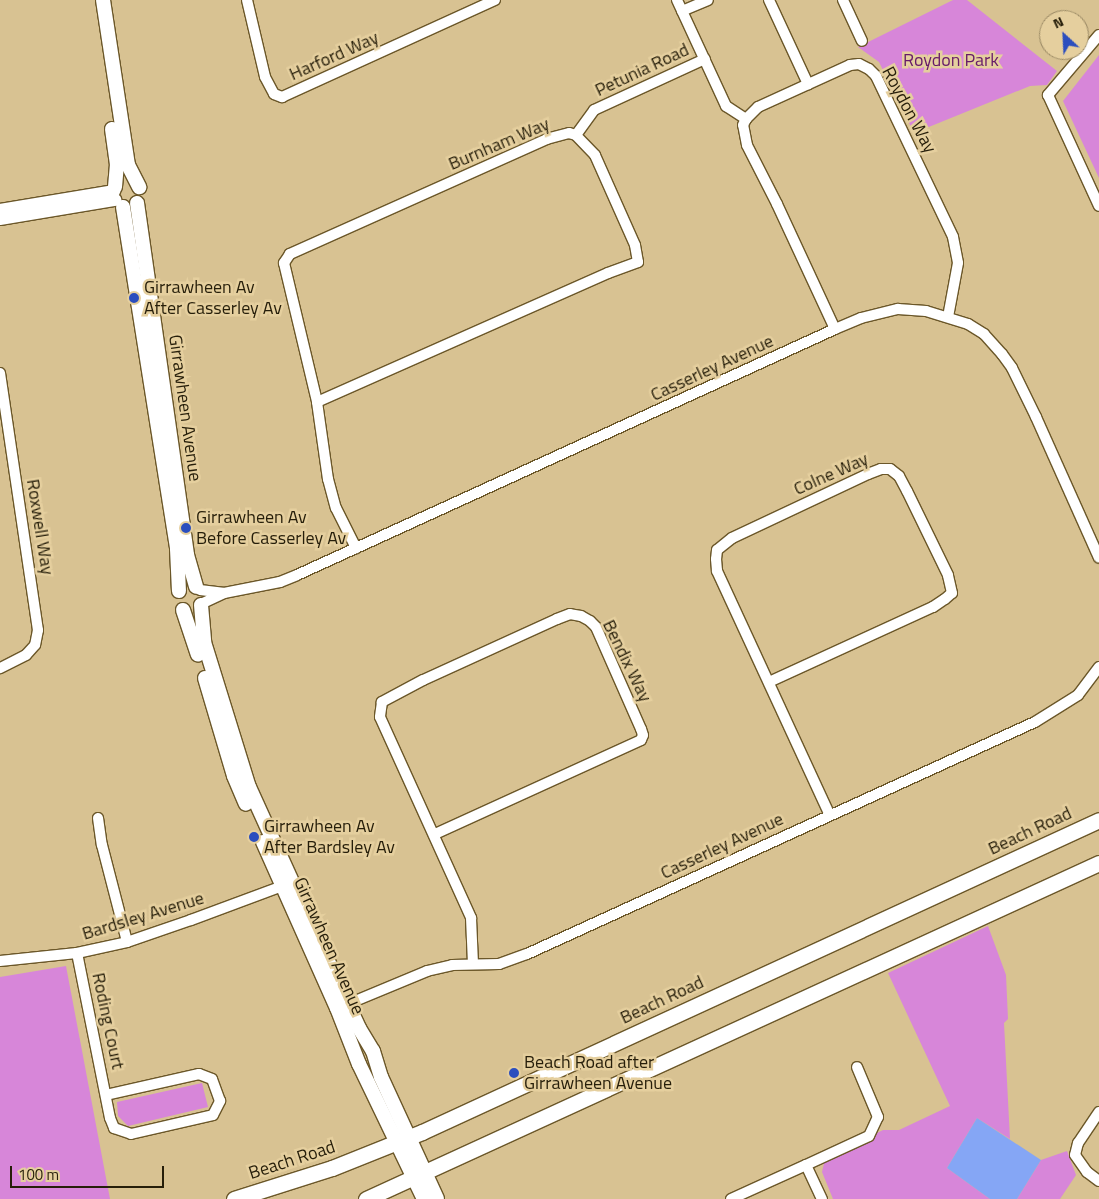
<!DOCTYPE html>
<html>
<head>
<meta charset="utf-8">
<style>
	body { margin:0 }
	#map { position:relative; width:1099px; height:1199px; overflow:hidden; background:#d8c292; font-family:"Titillium Web",sans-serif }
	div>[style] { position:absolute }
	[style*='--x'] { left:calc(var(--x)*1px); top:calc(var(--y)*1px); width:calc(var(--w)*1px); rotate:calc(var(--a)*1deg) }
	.green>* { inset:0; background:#d786d9 }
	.water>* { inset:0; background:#85a6f5 }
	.roads { filter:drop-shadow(1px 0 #6b5729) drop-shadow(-1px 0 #6b5729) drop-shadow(0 1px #6b5729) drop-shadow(0 -1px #6b5729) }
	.minor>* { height:10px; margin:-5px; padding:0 5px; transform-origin:5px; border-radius:5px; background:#fff }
	.tertiary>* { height:12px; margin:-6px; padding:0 6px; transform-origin:6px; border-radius:6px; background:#fff }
	.secondary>* { height:14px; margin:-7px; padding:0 7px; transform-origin:7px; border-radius:7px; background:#fff }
	.primary>* { height:15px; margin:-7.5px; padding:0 7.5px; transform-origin:7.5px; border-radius:7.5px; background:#fff }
	.dots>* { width:14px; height:14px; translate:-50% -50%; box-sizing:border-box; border:2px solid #e5cf9e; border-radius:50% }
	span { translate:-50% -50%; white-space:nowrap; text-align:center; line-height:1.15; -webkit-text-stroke:5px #e5cf9e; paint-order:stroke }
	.street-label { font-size:18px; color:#261e0a }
	.park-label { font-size:18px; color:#661a69 }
	.poi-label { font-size:18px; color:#261e0a }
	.left { translate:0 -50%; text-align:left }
	.north { position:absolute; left:1039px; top:10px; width:50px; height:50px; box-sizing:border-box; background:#e5cf9e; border:1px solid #998863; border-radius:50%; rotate:335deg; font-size:14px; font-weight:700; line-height:20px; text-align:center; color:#261e0a }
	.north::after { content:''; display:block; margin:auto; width:18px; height:22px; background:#2b4ebe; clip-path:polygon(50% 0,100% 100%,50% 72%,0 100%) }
	.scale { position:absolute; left:10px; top:1166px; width:154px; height:22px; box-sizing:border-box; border:2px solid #261e0a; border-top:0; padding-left:6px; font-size:15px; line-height:18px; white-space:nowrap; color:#261e0a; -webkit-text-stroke:4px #e5cf9e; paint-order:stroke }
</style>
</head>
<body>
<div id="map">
	<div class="green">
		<div style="clip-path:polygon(953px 0,967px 0,1057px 71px,1047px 85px,1030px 86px,914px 133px,879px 62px,858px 47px)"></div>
		<div style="clip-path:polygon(1099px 55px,1099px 178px,1063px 101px)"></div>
		<div style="clip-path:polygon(988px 926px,1006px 975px,1008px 1019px,1004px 1023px,1010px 1139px,977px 1118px,947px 1168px,990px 1199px,833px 1199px,822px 1172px,825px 1159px,883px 1130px,899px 1130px,950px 1106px,888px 973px)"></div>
		<div style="clip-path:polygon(66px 966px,110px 1199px,0 1199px,0 977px)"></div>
		<div style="clip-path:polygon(202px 1083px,208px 1107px,128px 1126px,118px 1116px,117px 1102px)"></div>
		<div style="clip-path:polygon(1067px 1151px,1076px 1175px,1060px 1199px,1017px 1199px,1041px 1160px)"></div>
	</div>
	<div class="water">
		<div style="clip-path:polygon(977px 1118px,1041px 1160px,1017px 1199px,990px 1199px,947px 1168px)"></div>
	</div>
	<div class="roads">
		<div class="minor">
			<div style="--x:247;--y:0;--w:79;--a:76.8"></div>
			<div style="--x:265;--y:77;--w:19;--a:62"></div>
			<div style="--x:274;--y:94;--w:9;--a:21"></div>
			<div style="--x:282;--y:97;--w:234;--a:-24.5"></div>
			<div style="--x:677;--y:0;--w:117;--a:65.2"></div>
			<div style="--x:726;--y:106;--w:24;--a:33"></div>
			<div style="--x:769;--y:0;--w:93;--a:65.1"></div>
			<div style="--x:843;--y:0;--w:45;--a:65.1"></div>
			<div style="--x:682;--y:11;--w:28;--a:-23"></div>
			<div style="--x:1099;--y:35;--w:79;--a:130.4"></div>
			<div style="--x:1048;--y:95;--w:122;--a:65.3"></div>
			<div style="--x:576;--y:135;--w:31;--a:-54"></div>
			<div style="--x:594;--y:110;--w:122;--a:-24.7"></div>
			<div style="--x:835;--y:329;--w:138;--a:-114.9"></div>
			<div style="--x:777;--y:204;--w:66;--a:-117"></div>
			<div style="--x:747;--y:145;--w:20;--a:-101"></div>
			<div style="--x:743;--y:125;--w:7;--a:-63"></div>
			<div style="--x:746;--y:119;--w:17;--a:-45"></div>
			<div style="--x:758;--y:107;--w:101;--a:-24.5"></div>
			<div style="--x:850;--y:65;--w:9;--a:-6"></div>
			<div style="--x:859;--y:64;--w:11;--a:27"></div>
			<div style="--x:869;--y:69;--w:10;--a:45"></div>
			<div style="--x:876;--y:76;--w:178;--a:64.4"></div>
			<div style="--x:953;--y:237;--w:26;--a:79"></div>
			<div style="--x:958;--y:263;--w:55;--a:100.5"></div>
			<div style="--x:0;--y:373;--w:260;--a:81.6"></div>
			<div style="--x:38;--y:630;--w:15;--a:101"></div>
			<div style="--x:35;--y:645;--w:13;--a:132"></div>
			<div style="--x:26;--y:655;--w:29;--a:153"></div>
			<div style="--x:317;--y:402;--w:318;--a:-23.9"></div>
			<div style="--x:608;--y:273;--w:32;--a:-20"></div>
			<div style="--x:638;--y:262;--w:17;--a:-100"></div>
			<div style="--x:635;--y:245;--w:98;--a:-114"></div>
			<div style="--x:595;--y:155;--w:28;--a:-134"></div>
			<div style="--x:576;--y:135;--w:7;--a:-164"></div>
			<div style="--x:569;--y:133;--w:23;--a:165"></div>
			<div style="--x:547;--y:139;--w:282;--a:155.9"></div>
			<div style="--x:290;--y:254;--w:11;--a:124"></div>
			<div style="--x:284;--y:263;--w:143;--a:76.6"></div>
			<div style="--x:317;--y:402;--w:78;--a:81.9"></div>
			<div style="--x:328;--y:479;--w:30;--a:75"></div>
			<div style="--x:336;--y:508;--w:45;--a:63.4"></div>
			<div style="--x:200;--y:590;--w:23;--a:7"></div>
			<div style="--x:203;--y:603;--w:23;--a:-25"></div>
			<div style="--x:224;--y:593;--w:57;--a:-11.1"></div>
			<div style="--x:280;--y:582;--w:18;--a:-22"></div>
			<div style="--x:297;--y:575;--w:592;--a:-24.57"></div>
			<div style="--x:835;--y:329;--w:28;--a:-23"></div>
			<div style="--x:861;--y:318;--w:38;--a:-14"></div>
			<div style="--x:898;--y:309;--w:28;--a:4"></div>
			<div style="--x:926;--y:311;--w:44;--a:17.2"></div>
			<div style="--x:968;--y:324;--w:19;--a:32"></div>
			<div style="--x:984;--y:334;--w:27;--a:48"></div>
			<div style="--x:1002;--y:354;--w:17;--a:54"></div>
			<div style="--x:1012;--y:368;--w:55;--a:63.9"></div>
			<div style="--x:1036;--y:417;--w:154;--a:65.9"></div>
			<div style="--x:769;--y:682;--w:180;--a:-24.6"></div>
			<div style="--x:933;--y:607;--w:14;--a:-34"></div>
			<div style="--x:945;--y:599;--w:9;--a:-41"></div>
			<div style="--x:952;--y:593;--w:18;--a:-103"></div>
			<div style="--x:948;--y:575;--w:93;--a:-116"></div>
			<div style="--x:907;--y:491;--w:17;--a:-118"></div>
			<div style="--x:899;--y:476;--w:11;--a:-142"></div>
			<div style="--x:890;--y:469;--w:9;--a:180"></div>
			<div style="--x:881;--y:469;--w:14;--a:159"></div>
			<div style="--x:868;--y:474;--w:150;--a:154.8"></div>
			<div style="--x:732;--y:538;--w:19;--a:141"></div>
			<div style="--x:717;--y:550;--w:9;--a:96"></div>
			<div style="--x:716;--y:559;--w:12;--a:85"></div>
			<div style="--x:717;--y:571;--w:269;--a:65.2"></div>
			<div style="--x:98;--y:818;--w:27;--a:82"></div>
			<div style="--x:102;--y:845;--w:100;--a:75.5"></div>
			<div style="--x:435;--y:834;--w:226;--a:-24.5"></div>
			<div style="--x:641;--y:740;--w:5;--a:-68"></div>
			<div style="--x:643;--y:735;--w:6;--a:-108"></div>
			<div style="--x:641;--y:729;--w:111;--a:-113.8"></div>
			<div style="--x:596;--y:627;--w:8;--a:-135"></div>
			<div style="--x:590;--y:621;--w:10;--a:-151"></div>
			<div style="--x:581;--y:616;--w:11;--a:-170"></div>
			<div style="--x:570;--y:614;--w:14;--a:159"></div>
			<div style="--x:557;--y:619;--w:147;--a:155.5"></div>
			<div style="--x:423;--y:680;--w:47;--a:151.8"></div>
			<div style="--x:382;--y:702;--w:15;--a:98"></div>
			<div style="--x:380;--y:717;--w:221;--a:65.6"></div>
			<div style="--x:471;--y:918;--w:46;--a:87.5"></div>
			<div style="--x:77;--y:953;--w:168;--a:78.7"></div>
			<div style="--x:110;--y:1118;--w:11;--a:68"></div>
			<div style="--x:114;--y:1128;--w:18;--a:19"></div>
			<div style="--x:131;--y:1134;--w:84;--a:-13"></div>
			<div style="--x:213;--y:1115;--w:16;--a:-63"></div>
			<div style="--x:220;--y:1101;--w:23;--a:-110"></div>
			<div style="--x:212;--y:1079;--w:14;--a:-159"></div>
			<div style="--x:199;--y:1074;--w:95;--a:167.3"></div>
			<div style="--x:0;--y:961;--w:77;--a:-5.9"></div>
			<div style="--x:77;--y:953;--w:51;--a:-12.4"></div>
			<div style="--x:127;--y:942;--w:68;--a:-19"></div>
			<div style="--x:191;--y:920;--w:103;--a:-20.4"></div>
			<div style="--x:343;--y:1006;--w:91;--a:-22.6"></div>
			<div style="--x:427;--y:971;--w:26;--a:-13"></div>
			<div style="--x:452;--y:965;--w:47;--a:-1.2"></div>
			<div style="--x:499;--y:964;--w:30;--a:-20"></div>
			<div style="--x:527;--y:954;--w:558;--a:-24.55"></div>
			<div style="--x:1035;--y:722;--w:51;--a:-32.1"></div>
			<div style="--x:1078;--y:695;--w:35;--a:-53"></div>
			<div style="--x:1099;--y:1112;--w:37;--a:124"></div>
			<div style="--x:1078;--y:1143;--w:12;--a:104"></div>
			<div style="--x:1075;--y:1155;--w:21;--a:55"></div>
			<div style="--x:1087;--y:1172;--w:15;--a:37"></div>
			<div style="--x:806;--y:1165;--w:69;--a:-24.7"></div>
			<div style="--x:869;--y:1136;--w:21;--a:-65"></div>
			<div style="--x:878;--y:1117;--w:54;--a:-112.8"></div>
			<div style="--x:731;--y:1199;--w:82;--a:-24.4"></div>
			<div style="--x:806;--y:1165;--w:38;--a:65"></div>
		</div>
		<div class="tertiary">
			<div style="--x:0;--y:210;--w:116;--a:-9.5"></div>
			<div style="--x:0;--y:219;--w:117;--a:-9.4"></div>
		</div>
		<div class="secondary">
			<div style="--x:103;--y:0;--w:167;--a:81.4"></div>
			<div style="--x:128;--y:165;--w:25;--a:63"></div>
			<div style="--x:112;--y:129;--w:35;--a:82"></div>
			<div style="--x:117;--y:164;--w:23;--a:95"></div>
			<div style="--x:137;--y:203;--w:356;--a:81.9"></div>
			<div style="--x:187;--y:555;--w:33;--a:74"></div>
			<div style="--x:123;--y:207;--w:346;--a:81"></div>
			<div style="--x:177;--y:549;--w:42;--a:87.3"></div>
			<div style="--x:201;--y:605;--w:37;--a:85"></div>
			<div style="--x:204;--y:642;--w:152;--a:72.8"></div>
			<div style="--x:249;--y:787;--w:189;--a:65.6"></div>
			<div style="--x:327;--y:959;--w:76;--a:65.1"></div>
			<div style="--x:359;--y:1028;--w:27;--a:59"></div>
			<div style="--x:373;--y:1051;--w:27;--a:73"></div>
			<div style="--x:381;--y:1077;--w:134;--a:65.3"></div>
			<div style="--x:183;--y:610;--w:47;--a:71.6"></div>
			<div style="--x:205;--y:678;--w:102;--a:73.5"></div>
			<div style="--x:234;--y:776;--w:30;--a:67"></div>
			<div style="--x:263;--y:842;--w:182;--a:66"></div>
			<div style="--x:337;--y:1008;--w:60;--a:68.6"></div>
			<div style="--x:359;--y:1064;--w:150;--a:64.3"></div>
		</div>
		<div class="primary">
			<div style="--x:234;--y:1199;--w:103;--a:-17.6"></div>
			<div style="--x:332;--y:1168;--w:97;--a:-21.8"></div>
			<div style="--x:422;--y:1132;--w:745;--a:-24.74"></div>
			<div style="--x:366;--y:1199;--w:806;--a:-24.63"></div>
		</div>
	</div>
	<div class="dots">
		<div style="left:134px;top:298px;background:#2b4ebe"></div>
		<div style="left:186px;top:528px;background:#2b4ebe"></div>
		<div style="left:254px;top:837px;background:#2b4ebe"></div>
		<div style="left:514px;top:1073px;background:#2b4ebe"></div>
	</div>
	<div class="street-label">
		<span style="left:334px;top:56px;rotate:-24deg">Harford Way</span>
		<span style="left:642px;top:70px;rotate:-25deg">Petunia Road</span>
		<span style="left:909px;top:110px;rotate:62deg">Roydon Way</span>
		<span style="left:499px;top:144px;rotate:-23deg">Burnham Way</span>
		<span style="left:712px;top:368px;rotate:-25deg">Casserley Avenue</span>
		<span style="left:185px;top:408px;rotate:82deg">Girrawheen Avenue</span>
		<span style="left:831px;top:474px;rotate:-24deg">Colne Way</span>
		<span style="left:40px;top:527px;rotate:81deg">Roxwell Way</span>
		<span style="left:627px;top:661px;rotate:64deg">Bendix Way</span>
		<span style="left:1030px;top:831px;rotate:-25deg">Beach Road</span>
		<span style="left:722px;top:846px;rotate:-25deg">Casserley Avenue</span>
		<span style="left:143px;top:916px;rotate:-17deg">Bardsley Avenue</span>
		<span style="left:329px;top:946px;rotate:66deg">Girrawheen Avenue</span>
		<span style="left:662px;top:1000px;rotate:-25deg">Beach Road</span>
		<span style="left:108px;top:1021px;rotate:78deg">Roding Court</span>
		<span style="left:292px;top:1160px;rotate:-18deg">Beach Road</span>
	</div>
	<div class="park-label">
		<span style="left:951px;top:60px">Roydon Park</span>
	</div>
	<div class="poi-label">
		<span class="left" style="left:144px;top:298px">Girrawheen Av<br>After Casserley Av</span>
		<span class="left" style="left:196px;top:528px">Girrawheen Av<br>Before Casserley Av</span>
		<span class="left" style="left:264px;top:837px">Girrawheen Av<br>After Bardsley Av</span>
		<span class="left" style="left:524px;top:1073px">Beach Road after<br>Girrawheen Avenue</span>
	</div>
	<div class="north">N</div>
	<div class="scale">100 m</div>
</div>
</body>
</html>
